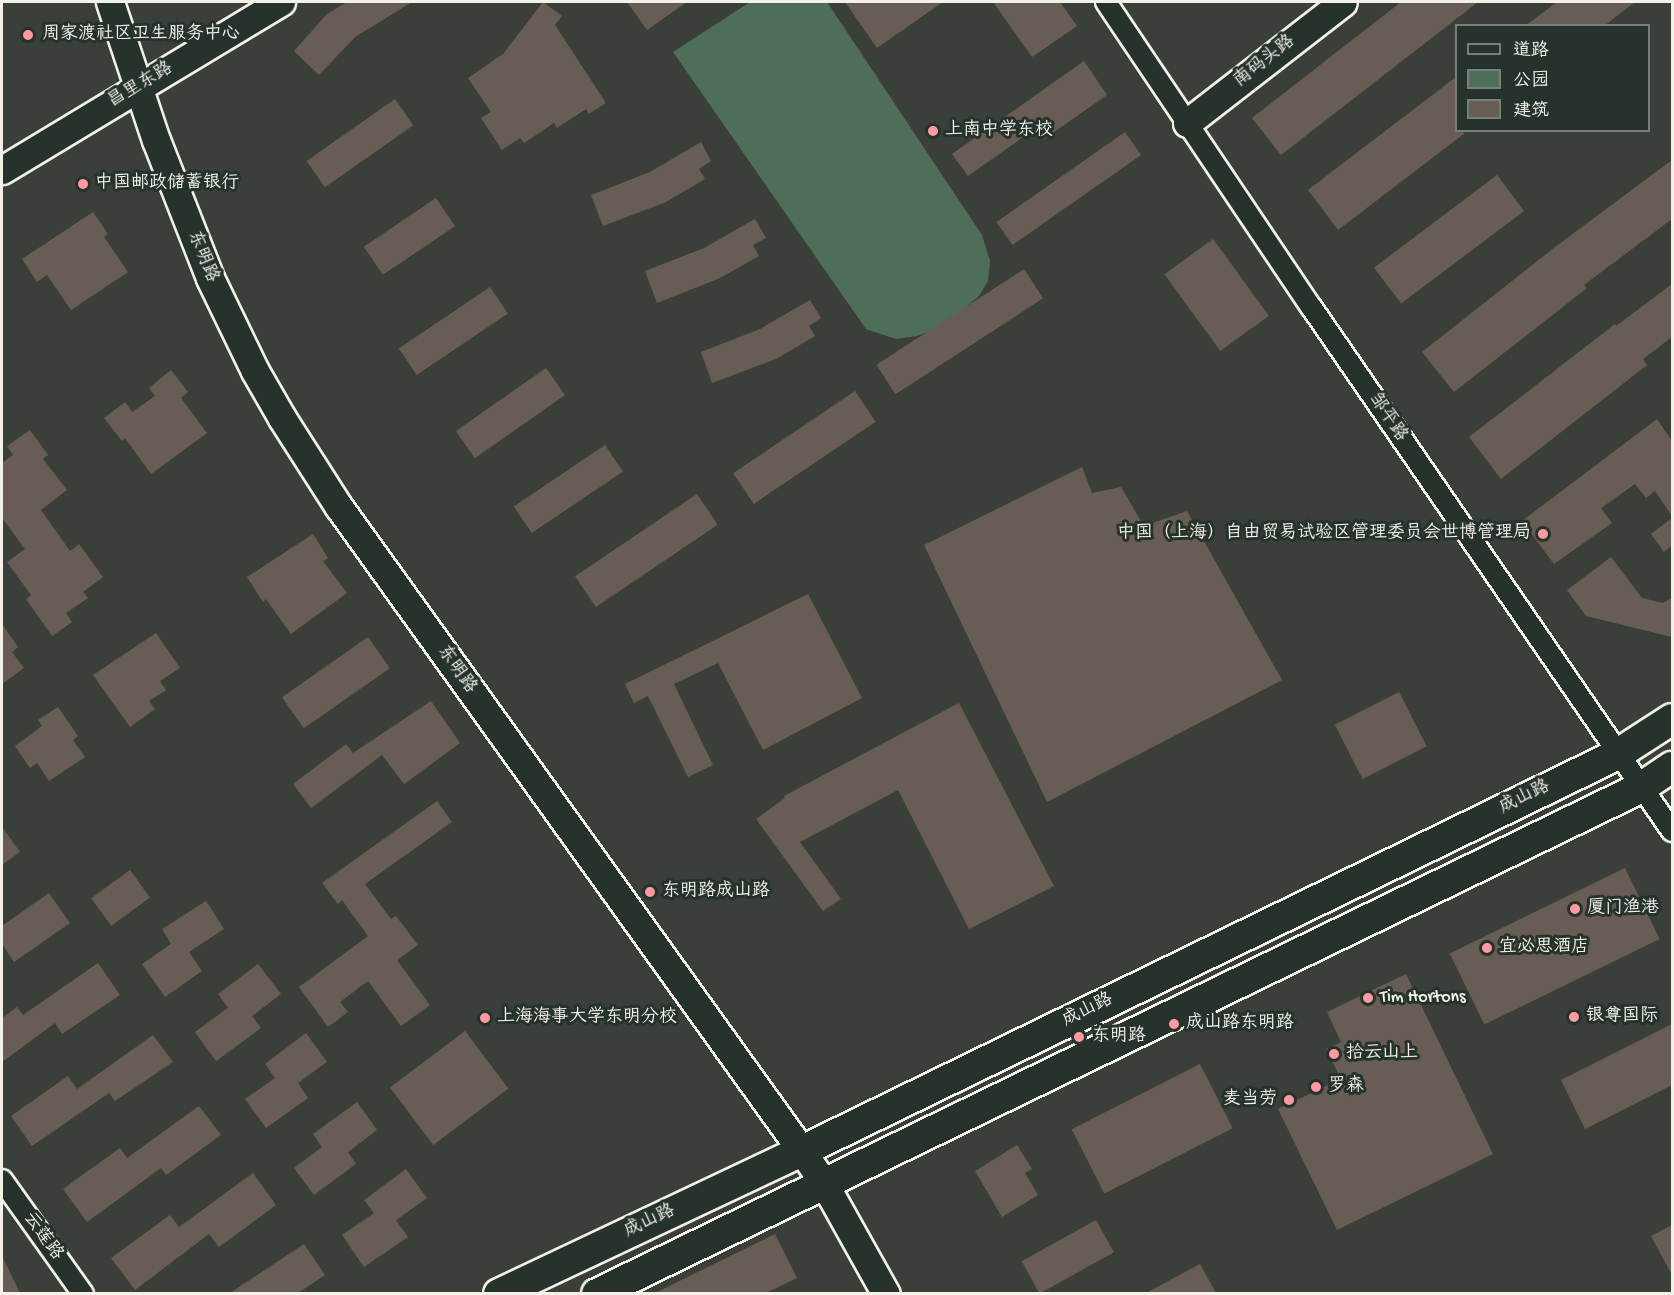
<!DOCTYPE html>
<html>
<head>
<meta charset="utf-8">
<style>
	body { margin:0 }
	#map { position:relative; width:1674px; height:1295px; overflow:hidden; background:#3a4039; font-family:"Gochi Hand","LXGW WenKai TC",sans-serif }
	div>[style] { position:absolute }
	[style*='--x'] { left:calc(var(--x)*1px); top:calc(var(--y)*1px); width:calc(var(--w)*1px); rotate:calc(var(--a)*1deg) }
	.green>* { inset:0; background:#4e6e59 }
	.building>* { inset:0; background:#685d54; transform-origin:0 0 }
	.roads { filter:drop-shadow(2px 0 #f4f1e8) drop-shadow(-2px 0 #f4f1e8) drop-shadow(0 2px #f4f1e8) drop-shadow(0 -2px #f4f1e8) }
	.street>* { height:20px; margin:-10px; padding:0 10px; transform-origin:10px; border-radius:10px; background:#26332d }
	.secondary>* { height:27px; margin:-13.5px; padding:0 13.5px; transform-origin:13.5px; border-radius:13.5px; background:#26332d }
	.primary>* { height:30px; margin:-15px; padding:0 15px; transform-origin:15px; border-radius:15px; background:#26332d }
	.dots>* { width:16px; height:16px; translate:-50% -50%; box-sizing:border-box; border:3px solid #26332d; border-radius:50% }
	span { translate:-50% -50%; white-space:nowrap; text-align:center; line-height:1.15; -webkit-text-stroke:6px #26332d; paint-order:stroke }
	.poi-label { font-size:18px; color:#f4f1e8 }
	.left { translate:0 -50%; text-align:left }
	.right { translate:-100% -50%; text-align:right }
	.street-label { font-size:18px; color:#f4f1e8 }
	.frame { position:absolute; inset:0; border:3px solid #f4f1e8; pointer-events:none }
	.legend { position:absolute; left:1455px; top:24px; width:195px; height:108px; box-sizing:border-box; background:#26332d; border:2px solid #787f78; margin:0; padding:8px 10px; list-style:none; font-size:18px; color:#f4f1e8 }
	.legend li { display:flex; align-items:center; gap:12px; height:30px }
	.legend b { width:30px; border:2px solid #787f78 }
</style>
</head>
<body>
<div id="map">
	<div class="green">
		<div style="clip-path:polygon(750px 2px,827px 2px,982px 235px,990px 261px,988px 281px,979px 296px,943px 326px,917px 336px,896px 339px,866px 329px,673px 52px)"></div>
	</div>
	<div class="building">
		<div style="clip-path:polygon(347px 2px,412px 2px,355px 37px,319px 75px,294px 51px,327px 14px)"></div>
		<div style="clip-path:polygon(543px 2px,562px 16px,555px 25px,606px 103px,589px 114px,586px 109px,557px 128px,554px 123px,524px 143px,520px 138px,502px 150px,481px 118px,491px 112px,468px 78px,503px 54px)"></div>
		<div style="clip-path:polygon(627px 2px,687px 2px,647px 30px)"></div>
		<div style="clip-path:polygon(845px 2px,943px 2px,877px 48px)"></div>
		<div style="clip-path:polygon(993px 2px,1060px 2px,1077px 26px,1032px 57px)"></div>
		<div style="clip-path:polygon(1401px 2px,1478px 2px,1281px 155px,1252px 118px)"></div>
		<div style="clip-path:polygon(1557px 2px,1635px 2px,1604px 26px,1525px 26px)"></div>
		<div style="clip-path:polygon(1084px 61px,1107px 95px,1044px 139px,1036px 128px,968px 176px,952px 154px)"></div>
		<div style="clip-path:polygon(1456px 77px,1456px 130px,1465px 133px,1338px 230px,1308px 190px)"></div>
		<div style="left:395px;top:99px;width:32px;height:108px;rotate:55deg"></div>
		<div style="left:1125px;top:132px;width:28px;height:157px;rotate:55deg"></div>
		<div style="clip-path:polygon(701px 142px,711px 161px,699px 169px,705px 179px,666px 202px,603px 226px,591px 195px,650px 172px)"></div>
		<div style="clip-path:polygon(1672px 160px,1672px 219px,1584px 285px,1587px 288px,1454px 392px,1422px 352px,1555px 247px)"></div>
		<div style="left:1497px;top:175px;width:45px;height:154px;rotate:53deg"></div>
		<div style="left:436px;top:198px;width:34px;height:87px;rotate:56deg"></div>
		<div style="clip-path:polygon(93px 212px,108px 234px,104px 237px,128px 272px,71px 310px,47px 275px,37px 282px,22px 259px)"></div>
		<div style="clip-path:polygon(755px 219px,766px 238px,753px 245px,759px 256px,720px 278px,657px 303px,645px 271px,704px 248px)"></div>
		<div style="left:1213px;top:239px;width:95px;height:60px;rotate:54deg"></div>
		<div style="left:1024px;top:269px;width:35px;height:176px;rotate:57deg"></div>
		<div style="clip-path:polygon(1672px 284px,1672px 337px,1643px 359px,1647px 365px,1501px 479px,1469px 437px,1615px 324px,1616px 326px)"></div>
		<div style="left:490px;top:287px;width:32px;height:110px;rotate:56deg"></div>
		<div style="clip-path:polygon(810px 300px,821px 318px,809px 326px,815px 336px,776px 359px,712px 383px,701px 352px,760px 329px)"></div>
		<div style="left:546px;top:368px;width:33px;height:110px;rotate:55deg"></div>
		<div style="clip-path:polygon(171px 370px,188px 392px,181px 398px,207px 433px,151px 474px,125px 438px,122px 441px,104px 418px,125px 402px,132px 412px,155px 396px,149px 388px)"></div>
		<div style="left:855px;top:391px;width:37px;height:147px;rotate:56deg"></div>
		<div style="clip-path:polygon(1657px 419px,1672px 441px,1672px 516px,1655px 491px,1646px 498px,1635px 484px,1601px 508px,1612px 523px,1554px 564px,1522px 521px)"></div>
		<div style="clip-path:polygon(30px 430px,48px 455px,43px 459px,67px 490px,41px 510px,70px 551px,79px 544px,103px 577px,83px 592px,88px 598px,66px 613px,72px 622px,52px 636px,26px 599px,31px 595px,7px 562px,25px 549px,2px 518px,2px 463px,13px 455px,7px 446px)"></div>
		<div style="left:605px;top:445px;width:32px;height:110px;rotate:56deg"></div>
		<div style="clip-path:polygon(1082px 467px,1092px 493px,1121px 487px,1144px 526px,1187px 511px,1282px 680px,1047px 802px,924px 545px)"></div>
		<div style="left:697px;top:494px;width:37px;height:147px;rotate:56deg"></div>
		<div style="clip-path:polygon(1672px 518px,1672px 545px,1664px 552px,1651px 534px)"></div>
		<div style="clip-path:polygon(313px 534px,328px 558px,323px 561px,347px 593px,291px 634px,266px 599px,263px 602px,247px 577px)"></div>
		<div style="clip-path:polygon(1611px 557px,1642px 598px,1663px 603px,1672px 598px,1672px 637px,1586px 616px,1567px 590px)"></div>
		<div style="clip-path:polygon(808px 594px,862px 698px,763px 750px,718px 663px,674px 684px,713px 765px,688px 777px,648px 696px,634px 703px,625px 684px)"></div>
		<div style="clip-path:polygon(2px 624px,18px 647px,12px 652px,24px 668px,2px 684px)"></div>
		<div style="clip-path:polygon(156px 633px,180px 668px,160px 681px,166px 690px,149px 701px,155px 709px,130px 727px,93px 675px)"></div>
		<div style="left:368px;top:637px;width:38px;height:105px;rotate:55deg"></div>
		<div style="left:1399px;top:692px;width:61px;height:72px;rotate:63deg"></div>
		<div style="clip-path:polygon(431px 701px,460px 743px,404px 784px,382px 755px,311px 808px,293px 784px,346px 744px,353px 753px)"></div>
		<div style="clip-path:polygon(959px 703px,1054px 886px,969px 929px,898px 790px,800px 842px,841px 899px,823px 911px,756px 819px,785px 798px,784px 796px)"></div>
		<div style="clip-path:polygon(58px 707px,78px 736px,73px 740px,85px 757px,49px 781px,37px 763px,30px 768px,15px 746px,42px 726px,38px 720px)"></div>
		<div style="clip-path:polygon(437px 801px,452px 822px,365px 884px,391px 919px,396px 916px,418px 945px,397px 960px,430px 1005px,401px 1026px,368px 981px,340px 1002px,348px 1012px,328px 1027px,299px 987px,368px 936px,342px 900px,338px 904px,322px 883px)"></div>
		<div style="clip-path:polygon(2px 827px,20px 852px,2px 865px)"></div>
		<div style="left:1625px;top:868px;width:79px;height:195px;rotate:64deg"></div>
		<div style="left:130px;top:870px;width:34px;height:48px;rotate:54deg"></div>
		<div style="clip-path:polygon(49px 893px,70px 923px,14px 962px,2px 944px,2px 926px)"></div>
		<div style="clip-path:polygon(206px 901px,224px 929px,189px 952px,202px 971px,165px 997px,142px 964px,171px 944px,162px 929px)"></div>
		<div style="clip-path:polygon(98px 963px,120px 995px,62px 1034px,55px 1023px,2px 1062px,2px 1018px,17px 1007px,23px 1015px)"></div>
		<div style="clip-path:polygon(258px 964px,281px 994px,252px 1016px,261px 1028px,216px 1061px,195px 1032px,228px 1008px,218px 994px)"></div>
		<div style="clip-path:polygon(1406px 974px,1493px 1154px,1337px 1230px,1278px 1109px,1341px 1079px,1326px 1049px,1341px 1042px,1327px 1012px)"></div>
		<div style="clip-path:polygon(1672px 1024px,1672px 1085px,1585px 1129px,1561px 1080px)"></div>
		<div style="left:465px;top:1031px;width:72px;height:94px;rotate:53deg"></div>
		<div style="clip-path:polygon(306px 1033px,327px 1062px,298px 1083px,308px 1098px,266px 1128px,245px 1099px,275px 1078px,265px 1064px)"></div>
		<div style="clip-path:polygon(153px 1035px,173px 1062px,115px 1101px,109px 1093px,32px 1146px,11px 1116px,68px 1076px,77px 1089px)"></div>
		<div style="left:1200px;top:1064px;width:72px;height:144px;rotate:63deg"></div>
		<div style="clip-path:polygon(357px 1102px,377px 1130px,348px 1152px,356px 1164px,314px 1195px,294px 1168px,322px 1147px,313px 1134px)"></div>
		<div style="clip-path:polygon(199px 1106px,221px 1135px,166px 1175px,161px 1168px,87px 1222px,63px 1189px,120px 1148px,127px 1158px)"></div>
		<div style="clip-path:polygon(1017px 1145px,1032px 1169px,1025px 1173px,1038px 1195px,1002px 1217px,975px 1171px)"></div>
		<div style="clip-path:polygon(406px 1169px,427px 1198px,396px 1220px,408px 1237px,364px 1267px,342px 1235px,374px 1213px,364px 1200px)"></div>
		<div style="clip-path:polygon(253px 1173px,276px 1205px,219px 1247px,209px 1234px,135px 1290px,111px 1258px,170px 1215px,179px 1227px)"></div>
		<div style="left:1096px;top:1220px;width:37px;height:85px;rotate:61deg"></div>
		<div style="clip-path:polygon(1672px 1225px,1672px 1275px,1651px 1236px)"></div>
		<div style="clip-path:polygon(775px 1234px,797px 1278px,766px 1293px,655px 1293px)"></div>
		<div style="clip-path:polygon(304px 1244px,325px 1275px,298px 1293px,230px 1293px)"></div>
		<div style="clip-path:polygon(2px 1256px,20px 1293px,2px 1293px)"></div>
		<div style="clip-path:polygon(1200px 1264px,1216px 1293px,1146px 1293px)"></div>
	</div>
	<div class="roads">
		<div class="street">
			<div style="--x:1106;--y:2;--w:369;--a:56.1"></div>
			<div style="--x:1312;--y:308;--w:635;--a:55.46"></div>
			<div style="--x:2;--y:1180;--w:140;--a:54.6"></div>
		</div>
		<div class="secondary">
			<div style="--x:110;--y:2;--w:145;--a:71.6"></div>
			<div style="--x:156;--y:140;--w:148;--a:68.6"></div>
			<div style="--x:210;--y:278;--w:103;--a:64.2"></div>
			<div style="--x:255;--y:371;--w:54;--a:60.1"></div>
			<div style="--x:282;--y:418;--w:106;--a:57.4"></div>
			<div style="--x:339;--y:507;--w:793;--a:54.29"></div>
			<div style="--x:802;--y:1151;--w:41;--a:55.9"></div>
			<div style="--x:825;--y:1185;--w:125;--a:60.8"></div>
			<div style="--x:1187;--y:123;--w:197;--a:-37.8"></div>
			<div style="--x:2;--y:170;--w:326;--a:-31.1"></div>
		</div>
		<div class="primary">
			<div style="--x:499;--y:1294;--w:335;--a:-25.3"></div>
			<div style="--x:802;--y:1151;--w:907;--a:-25.94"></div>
			<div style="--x:1618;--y:754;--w:64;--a:-32.9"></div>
			<div style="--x:597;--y:1294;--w:1161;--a:-25.88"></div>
			<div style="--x:1642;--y:787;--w:36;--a:-34"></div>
		</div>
	</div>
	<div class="dots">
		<div style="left:28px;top:35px;background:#ff9aa2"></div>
		<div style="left:933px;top:131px;background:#ff9aa2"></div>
		<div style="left:83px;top:184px;background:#ff9aa2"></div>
		<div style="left:1543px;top:534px;background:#ff9aa2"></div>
		<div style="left:650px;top:892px;background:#ff9aa2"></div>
		<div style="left:1575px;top:909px;background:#ff9aa2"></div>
		<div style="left:1487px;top:948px;background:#ff9aa2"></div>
		<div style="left:1368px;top:998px;background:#ff9aa2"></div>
		<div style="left:1574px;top:1017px;background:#ff9aa2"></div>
		<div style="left:485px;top:1018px;background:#ff9aa2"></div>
		<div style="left:1174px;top:1024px;background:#ff9aa2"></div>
		<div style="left:1079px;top:1037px;background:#ff9aa2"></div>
		<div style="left:1334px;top:1054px;background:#ff9aa2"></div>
		<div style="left:1316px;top:1087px;background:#ff9aa2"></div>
		<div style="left:1289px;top:1100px;background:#ff9aa2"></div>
	</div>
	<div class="poi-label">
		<span class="left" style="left:42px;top:35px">周家渡社区卫生服务中心</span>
		<span class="left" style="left:945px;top:131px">上南中学东校</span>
		<span class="left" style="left:95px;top:184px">中国邮政储蓄银行</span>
		<span class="right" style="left:1531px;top:534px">中国（上海）自由贸易试验区管理委员会世博管理局</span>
		<span class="left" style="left:662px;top:892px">东明路成山路</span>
		<span class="left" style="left:1587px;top:909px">厦门渔港</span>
		<span class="left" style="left:1499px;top:948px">宜必思酒店</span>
		<span class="left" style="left:1380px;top:998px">Tim Hortons</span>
		<span class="left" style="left:1586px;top:1017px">银尊国际</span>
		<span class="left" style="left:497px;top:1018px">上海海事大学东明分校</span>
		<span class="left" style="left:1186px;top:1024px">成山路东明路</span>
		<span class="left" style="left:1092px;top:1037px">东明路</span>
		<span class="left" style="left:1346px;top:1054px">拾云山上</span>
		<span class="left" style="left:1328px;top:1087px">罗森</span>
		<span class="right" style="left:1277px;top:1100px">麦当劳</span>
	</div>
	<div class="street-label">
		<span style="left:1265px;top:62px;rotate:-38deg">南码头路</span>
		<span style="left:141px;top:86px;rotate:-31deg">昌里东路</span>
		<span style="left:202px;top:257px;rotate:68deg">东明路</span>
		<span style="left:1387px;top:418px;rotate:56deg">邹平路</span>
		<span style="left:456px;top:670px;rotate:55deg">东明路</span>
		<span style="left:1525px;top:798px;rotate:-26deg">成山路</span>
		<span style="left:1088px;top:1011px;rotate:-26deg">成山路</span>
		<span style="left:650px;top:1222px;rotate:-25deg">成山路</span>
		<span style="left:42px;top:1237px;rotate:54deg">云莲路</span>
	</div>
	<div class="frame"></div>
	<ul class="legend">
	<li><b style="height:8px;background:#26332d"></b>道路</li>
	<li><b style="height:16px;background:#4e6e59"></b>公园</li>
	<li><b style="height:16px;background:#685d54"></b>建筑</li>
	</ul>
</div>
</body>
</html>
